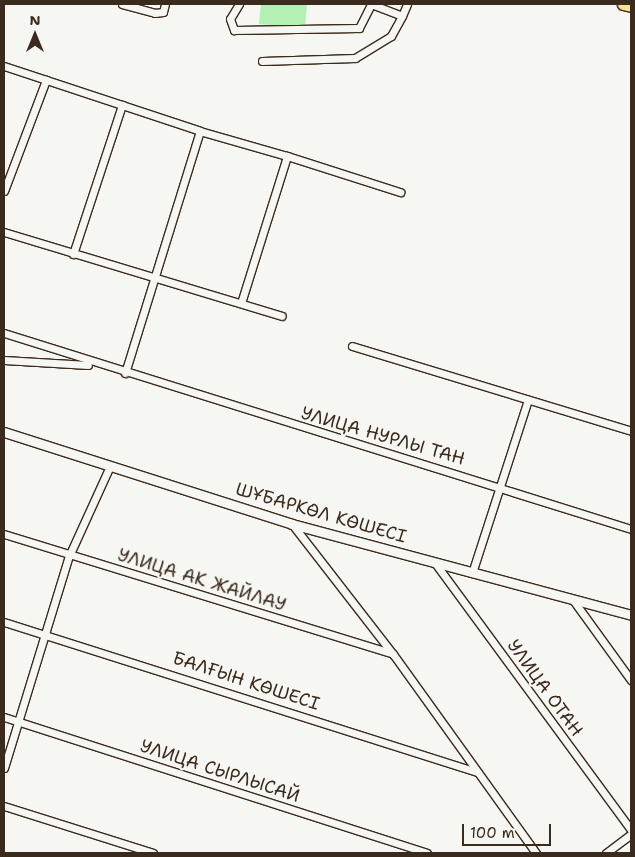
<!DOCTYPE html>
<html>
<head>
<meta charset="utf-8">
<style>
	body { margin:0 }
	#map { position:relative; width:635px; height:857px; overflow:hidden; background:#f6f6f2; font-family:"Shantell Sans",sans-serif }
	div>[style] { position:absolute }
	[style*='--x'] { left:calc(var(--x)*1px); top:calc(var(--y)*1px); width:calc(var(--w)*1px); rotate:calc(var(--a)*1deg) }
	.green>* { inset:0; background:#b4efb4 }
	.roads { filter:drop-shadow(1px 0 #3b2a1e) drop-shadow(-1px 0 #3b2a1e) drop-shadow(0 1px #3b2a1e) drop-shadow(0 -1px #3b2a1e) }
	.minor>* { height:7px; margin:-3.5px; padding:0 3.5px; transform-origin:3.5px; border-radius:3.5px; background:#f6f6f2 }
	.tertiary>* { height:9px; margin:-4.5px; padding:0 4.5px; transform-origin:4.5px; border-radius:4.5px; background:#f6f6f2 }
	.primary>* { height:11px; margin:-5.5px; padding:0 5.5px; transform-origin:5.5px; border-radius:5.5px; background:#fadf96 }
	span { translate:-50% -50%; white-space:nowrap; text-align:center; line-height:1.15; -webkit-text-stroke:4.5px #f6f6f2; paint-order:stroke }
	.street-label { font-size:18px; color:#3b2a1e }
	.frame { position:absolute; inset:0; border:5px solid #3b2a1e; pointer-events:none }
	.north { position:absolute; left:10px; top:10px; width:50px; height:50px; -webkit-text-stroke:4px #f6f6f2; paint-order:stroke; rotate:0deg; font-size:14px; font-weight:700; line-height:20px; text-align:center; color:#3b2a1e }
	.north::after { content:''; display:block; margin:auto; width:18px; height:22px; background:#3b2a1e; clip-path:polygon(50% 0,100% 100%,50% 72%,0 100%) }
	.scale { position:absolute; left:462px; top:824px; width:89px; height:22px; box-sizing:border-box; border:2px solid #3b2a1e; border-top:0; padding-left:6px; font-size:15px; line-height:18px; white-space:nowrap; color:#3b2a1e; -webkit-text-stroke:4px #f6f6f2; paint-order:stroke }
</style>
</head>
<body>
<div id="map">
	<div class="green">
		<div style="clip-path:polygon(261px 4px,307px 4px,305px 28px,259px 24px)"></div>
	</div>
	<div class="roads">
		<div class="minor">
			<div style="--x:122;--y:4;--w:34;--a:15"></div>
			<div style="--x:155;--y:13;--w:8;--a:-7"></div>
			<div style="--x:163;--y:12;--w:8;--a:-76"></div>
			<div style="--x:239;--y:4;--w:17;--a:121"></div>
			<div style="--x:230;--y:19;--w:12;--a:70"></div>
			<div style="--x:234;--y:30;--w:125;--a:-0.9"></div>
			<div style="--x:359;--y:28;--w:27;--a:-63"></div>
			<div style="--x:371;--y:4;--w:33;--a:21"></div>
			<div style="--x:402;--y:16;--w:13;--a:-67"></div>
			<div style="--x:262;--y:61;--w:93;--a:-1.8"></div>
			<div style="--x:355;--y:58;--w:42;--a:-31.4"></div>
			<div style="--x:391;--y:36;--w:23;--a:-61"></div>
			<div style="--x:4;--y:66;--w:206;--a:18.3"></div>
			<div style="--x:4;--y:191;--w:119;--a:-69.3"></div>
			<div style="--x:4;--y:232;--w:290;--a:16.8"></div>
			<div style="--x:73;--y:254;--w:157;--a:-71.8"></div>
			<div style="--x:241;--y:303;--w:154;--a:-72.6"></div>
			<div style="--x:287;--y:156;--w:119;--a:17.7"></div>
			<div style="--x:4;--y:333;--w:657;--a:17.36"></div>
			<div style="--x:352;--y:346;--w:292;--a:16.9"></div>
			<div style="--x:4;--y:360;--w:84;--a:3.4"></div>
			<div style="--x:125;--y:373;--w:253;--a:-72.8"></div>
			<div style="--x:200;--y:131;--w:91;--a:16"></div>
			<div style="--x:292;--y:524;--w:165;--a:52.2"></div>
			<div style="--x:393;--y:654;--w:245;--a:54.3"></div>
			<div style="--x:4;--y:534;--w:406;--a:17.1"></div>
			<div style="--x:435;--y:563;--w:331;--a:53.7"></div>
			<div style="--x:472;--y:573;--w:182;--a:-72.1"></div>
			<div style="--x:573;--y:600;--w:99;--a:54.1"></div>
			<div style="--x:4;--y:622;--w:497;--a:17.6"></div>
			<div style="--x:4;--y:717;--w:444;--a:17.8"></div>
			<div style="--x:4;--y:768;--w:222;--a:-73"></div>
			<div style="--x:69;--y:556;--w:99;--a:-65.5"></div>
			<div style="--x:4;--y:806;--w:156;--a:17.5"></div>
			<div style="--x:606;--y:853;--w:31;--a:-37"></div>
		</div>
		<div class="tertiary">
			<div style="--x:4;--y:432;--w:302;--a:17.7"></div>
			<div style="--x:292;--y:524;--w:351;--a:15"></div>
		</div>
		<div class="primary">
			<div style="--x:623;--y:4;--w:8;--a:14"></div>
		</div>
	</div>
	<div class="street-label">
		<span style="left:383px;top:436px;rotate:16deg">УЛИЦА НУРЛЫ ТАН</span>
		<span style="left:321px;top:513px;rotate:16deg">ШҰБАРКӨЛ КӨШЕСІ</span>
		<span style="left:202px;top:580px;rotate:17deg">УЛИЦА АК ЖАЙЛАУ</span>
		<span style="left:246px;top:681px;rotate:18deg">БАЛҒЫН КӨШЕСІ</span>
		<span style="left:545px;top:688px;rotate:54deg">УЛИЦА ОТАН</span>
		<span style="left:220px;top:771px;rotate:18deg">УЛИЦА СЫРЛЫСАЙ</span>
	</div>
	<div class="frame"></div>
	<div class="north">N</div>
	<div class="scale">100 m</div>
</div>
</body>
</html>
